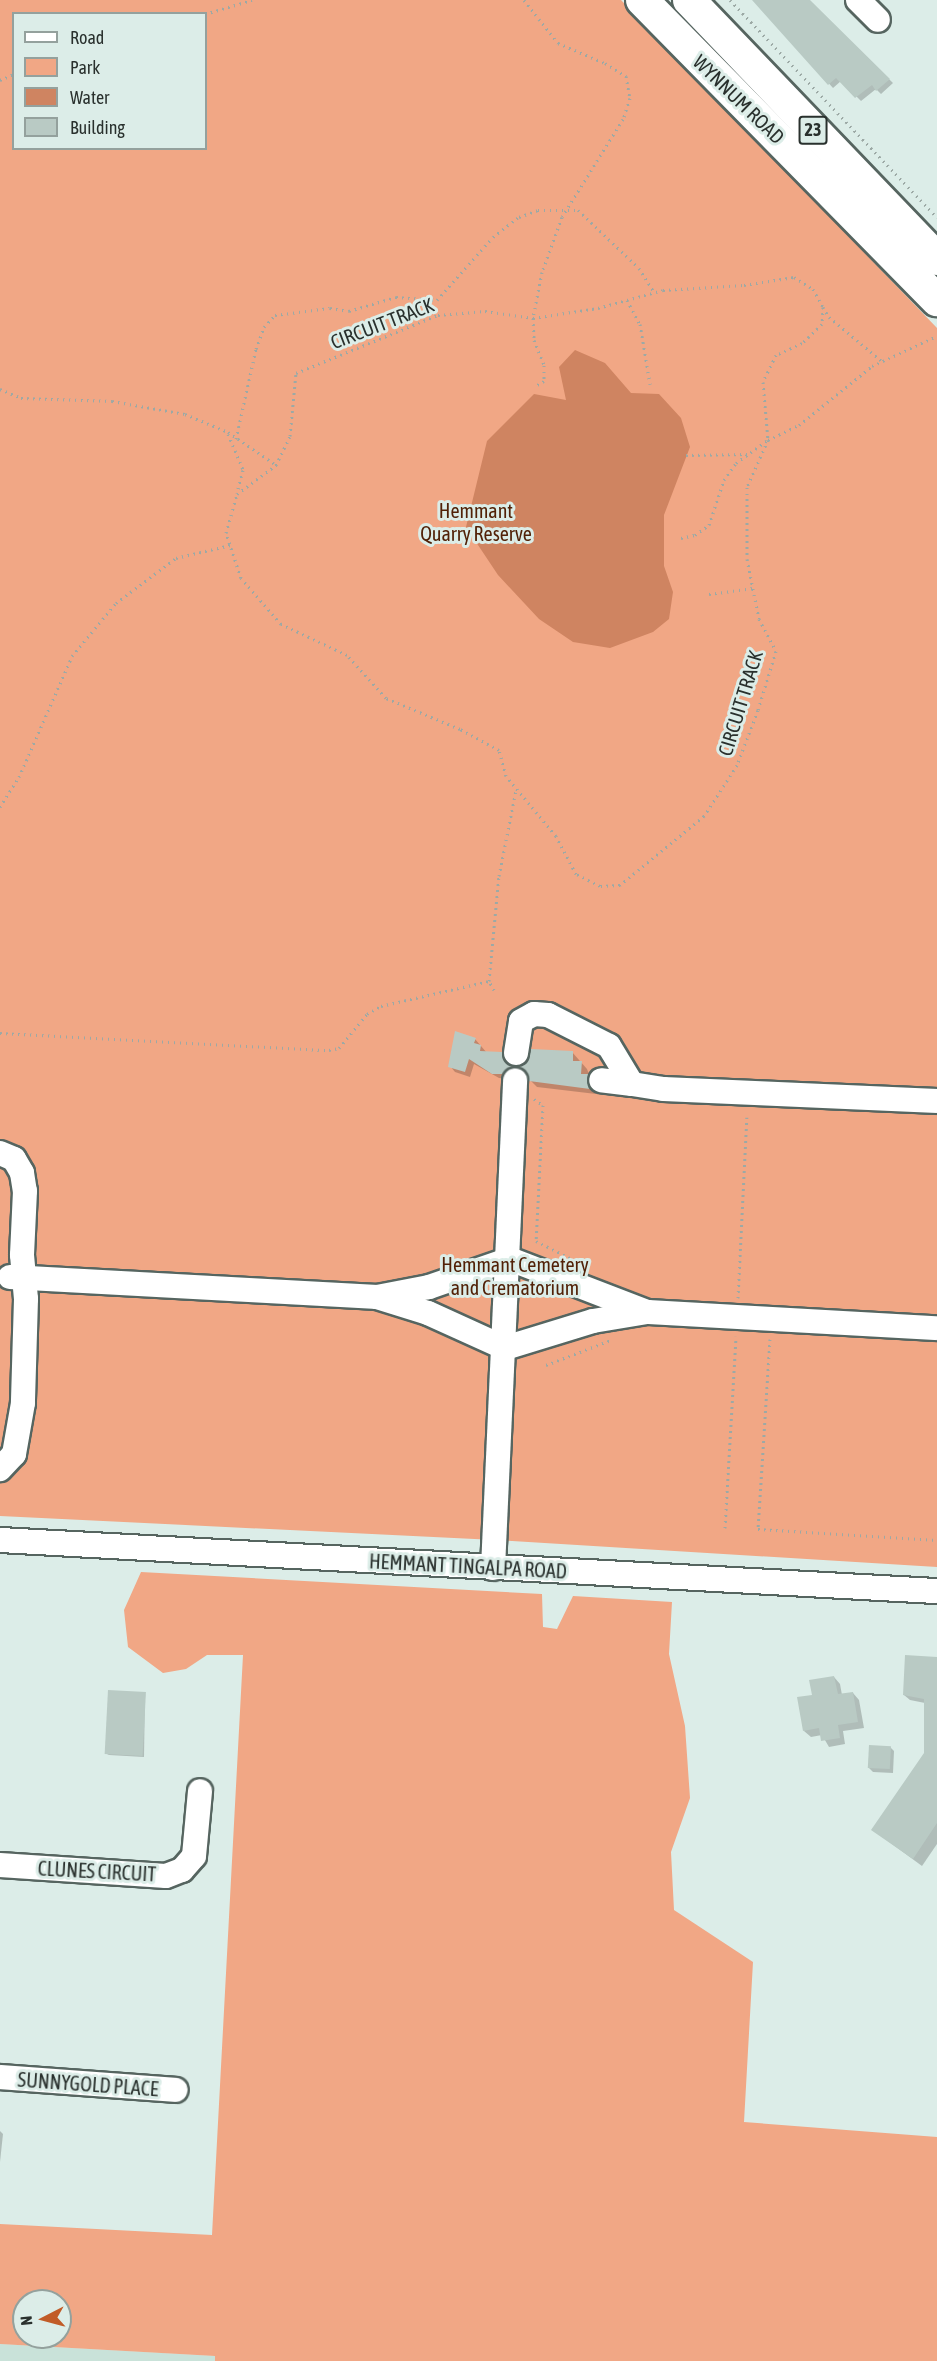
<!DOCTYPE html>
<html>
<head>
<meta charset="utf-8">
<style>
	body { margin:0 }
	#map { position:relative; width:937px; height:2361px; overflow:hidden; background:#dcede8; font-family:"Asap Condensed",sans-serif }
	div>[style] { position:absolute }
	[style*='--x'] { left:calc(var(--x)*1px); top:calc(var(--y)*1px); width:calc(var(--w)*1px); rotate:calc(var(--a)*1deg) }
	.built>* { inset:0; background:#c9e2d9 }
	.green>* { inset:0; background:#f1a785 }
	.water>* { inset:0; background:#cf8461 }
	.shadow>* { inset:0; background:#0003 }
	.building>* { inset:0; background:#b9cac4; transform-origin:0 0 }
	.path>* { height:3px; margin-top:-1.5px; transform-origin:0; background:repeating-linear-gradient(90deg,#9ca9a5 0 1.5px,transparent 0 6px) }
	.roads { filter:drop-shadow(2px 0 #566560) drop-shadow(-2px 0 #566560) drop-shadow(0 2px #566560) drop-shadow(0 -2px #566560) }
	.minor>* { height:24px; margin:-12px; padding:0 12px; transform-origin:12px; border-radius:12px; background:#fff }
	.major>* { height:32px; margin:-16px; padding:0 16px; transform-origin:16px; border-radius:16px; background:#fff }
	span { translate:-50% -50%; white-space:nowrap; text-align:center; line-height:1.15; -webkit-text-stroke:6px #dcede8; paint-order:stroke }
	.shield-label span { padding:2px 4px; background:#dcede8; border:2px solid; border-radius:4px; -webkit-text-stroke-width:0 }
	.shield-label { font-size:18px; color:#29302d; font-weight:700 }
	.street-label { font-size:20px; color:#29302d }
	.park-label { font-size:20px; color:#512107 }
	.legend { position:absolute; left:12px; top:12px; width:195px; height:138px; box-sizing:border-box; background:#dcede8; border:2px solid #94a19d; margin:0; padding:8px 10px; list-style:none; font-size:18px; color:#29302d }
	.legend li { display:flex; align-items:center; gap:12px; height:30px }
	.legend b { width:30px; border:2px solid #94a19d }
	.north { position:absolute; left:12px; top:2289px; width:60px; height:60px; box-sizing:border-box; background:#dcede8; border:2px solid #94a19d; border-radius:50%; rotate:264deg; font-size:16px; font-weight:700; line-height:24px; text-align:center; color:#29302d }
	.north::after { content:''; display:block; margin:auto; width:21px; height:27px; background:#c15c28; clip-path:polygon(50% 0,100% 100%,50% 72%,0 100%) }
</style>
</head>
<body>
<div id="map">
	<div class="built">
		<div style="clip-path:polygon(0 2344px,215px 2356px,215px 2361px,0 2361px)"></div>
	</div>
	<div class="green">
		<div style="clip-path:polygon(evenodd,0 0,621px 0,937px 328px,937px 1567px,495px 1540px,0 1516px,0 0,14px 14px,206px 14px,206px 148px,14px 148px,14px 14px)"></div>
		<div style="clip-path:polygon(evenodd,141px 1572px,542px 1594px,543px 1627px,557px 1629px,573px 1596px,672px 1602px,669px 1654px,685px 1726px,690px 1798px,671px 1852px,674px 1910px,753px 1962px,744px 2122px,937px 2137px,937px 2361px,215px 2361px,215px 2356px,0 2344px,0 2224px,212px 2235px,243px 1655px,207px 1655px,186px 1669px,163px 1673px,128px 1647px,124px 1610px,141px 1572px,24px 2301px,60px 2301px,60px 2337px,24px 2337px,24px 2301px)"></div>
	</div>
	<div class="water">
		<div style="clip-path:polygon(575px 350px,605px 363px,631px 393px,659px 394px,681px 418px,690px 447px,664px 515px,664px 566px,673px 592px,669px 619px,653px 632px,610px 648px,573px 642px,539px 619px,498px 575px,466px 527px,487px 441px,534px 394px,566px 400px,559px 367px)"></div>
	</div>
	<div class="shadow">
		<div style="clip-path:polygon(754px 0,808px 0,893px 83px,881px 94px,876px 89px,861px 101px,841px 81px,833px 88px)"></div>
		<div style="clip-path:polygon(475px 1039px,487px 1053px,507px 1059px,516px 1072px,508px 1079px,499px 1078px,474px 1064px,470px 1077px,455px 1072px,450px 1066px)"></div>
		<div style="clip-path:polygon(572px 1052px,587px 1069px,596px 1094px,537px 1087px,531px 1081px)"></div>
		<div style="clip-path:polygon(937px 1659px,937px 1753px,925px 1703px,910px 1700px,904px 1695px)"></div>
		<div style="clip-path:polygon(834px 1677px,840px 1684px,842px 1695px,853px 1693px,859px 1700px,864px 1728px,843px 1731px,845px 1744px,829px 1747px,822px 1735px,811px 1737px,804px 1731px,814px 1696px)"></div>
		<div style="clip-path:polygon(145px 1693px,144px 1757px,109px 1755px,107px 1754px)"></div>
		<div style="clip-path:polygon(890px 1747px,894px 1751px,893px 1773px,873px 1772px,869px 1768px)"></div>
		<div style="clip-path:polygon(937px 1762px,937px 1844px,922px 1866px,873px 1830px)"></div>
		<div style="clip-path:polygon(0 2131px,3px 2134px,0 2162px)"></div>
	</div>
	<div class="building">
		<div style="clip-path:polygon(752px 0,810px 0,890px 79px,876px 91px,872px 85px,855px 98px,836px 78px,828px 85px)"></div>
		<div style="clip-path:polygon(455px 1031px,476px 1038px,474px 1043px,481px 1045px,480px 1051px,502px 1052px,512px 1066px,502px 1074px,492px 1074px,469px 1059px,465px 1072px,448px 1067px)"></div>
		<div style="clip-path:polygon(531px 1049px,573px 1051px,573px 1061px,582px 1061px,581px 1074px,588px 1074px,590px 1089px,529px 1081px,527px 1073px,519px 1067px,527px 1061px)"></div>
		<div style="clip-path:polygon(905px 1655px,937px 1657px,937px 1823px,913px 1859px,871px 1830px,924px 1753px,924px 1699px,903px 1695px)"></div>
		<div style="clip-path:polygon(834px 1676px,838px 1694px,853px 1692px,858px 1722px,838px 1725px,840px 1738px,821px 1741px,819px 1728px,803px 1731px,797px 1697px,812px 1695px,809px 1680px)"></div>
		<div style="left:108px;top:1690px;width:38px;height:64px;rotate:3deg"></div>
		<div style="left:869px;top:1745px;width:22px;height:23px;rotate:3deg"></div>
	</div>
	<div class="path">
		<div style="--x:524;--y:0;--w:55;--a:51.7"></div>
		<div style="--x:558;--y:43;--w:51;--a:23.1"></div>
		<div style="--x:605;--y:63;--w:25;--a:32"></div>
		<div style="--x:626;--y:76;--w:22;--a:80"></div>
		<div style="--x:630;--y:98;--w:22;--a:108"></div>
		<div style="--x:623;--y:119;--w:115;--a:121.9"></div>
		<div style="--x:562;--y:217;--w:59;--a:110"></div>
		<div style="--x:542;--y:272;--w:47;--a:101.1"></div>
		<div style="--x:533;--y:318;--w:22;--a:87"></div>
		<div style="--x:534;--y:340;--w:27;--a:68"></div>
		<div style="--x:544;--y:365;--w:16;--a:90"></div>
		<div style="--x:544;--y:381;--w:8;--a:150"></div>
		<div style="--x:730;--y:0;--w:300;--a:46.4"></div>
		<div style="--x:205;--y:14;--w:49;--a:-16.6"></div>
		<div style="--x:0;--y:80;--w:15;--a:-23"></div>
		<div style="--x:794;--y:277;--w:22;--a:32"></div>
		<div style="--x:813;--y:289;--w:21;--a:61"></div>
		<div style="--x:823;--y:307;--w:17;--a:93"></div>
		<div style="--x:822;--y:324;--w:28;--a:136"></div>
		<div style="--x:802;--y:343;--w:29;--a:155"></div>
		<div style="--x:776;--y:355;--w:30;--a:116"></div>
		<div style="--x:763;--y:382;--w:58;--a:85.1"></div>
		<div style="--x:768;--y:440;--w:51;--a:114.1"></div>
		<div style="--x:747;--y:487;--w:72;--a:90"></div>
		<div style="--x:747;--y:559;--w:61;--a:78.7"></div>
		<div style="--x:759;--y:619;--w:36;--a:62"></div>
		<div style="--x:776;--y:651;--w:62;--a:107"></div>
		<div style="--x:758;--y:710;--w:59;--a:110.9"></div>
		<div style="--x:737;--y:765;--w:61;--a:122.9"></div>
		<div style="--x:704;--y:816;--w:109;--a:140.6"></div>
		<div style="--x:620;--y:885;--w:20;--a:177"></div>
		<div style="--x:600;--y:886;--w:27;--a:-153"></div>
		<div style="--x:576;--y:874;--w:43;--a:-117.8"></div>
		<div style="--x:556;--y:836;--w:78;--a:-129.8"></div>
		<div style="--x:506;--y:776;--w:27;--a:-105"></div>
		<div style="--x:499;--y:750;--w:44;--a:-151.7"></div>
		<div style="--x:460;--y:729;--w:80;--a:-157.3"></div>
		<div style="--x:386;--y:698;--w:58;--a:-132.2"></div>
		<div style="--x:347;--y:655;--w:73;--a:-154.8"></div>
		<div style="--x:281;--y:624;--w:61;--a:-131"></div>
		<div style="--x:241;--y:578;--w:47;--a:-108.4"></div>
		<div style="--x:226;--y:533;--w:41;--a:-74.2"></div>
		<div style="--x:237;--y:494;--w:49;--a:-36.6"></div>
		<div style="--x:276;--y:465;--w:32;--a:-64"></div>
		<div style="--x:290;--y:436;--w:63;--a:-84.6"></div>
		<div style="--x:296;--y:373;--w:153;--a:-22.2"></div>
		<div style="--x:438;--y:315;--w:47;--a:-4.9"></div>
		<div style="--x:485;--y:311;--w:49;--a:8.3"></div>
		<div style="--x:533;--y:318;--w:66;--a:-8.7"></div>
		<div style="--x:598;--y:308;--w:67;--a:-15.5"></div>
		<div style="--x:663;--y:290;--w:81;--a:-3.5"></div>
		<div style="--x:744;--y:285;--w:51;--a:-9.1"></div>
		<div style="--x:627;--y:300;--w:27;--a:62"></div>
		<div style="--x:640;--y:324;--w:61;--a:80.5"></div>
		<div style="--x:823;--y:307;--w:12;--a:59"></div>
		<div style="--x:829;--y:317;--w:70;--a:39.8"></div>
		<div style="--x:0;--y:389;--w:23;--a:23"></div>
		<div style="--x:21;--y:398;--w:91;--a:1.9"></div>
		<div style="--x:112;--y:401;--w:74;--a:10.1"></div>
		<div style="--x:185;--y:414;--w:47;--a:22.7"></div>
		<div style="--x:228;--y:432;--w:58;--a:34.5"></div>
		<div style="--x:228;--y:434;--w:39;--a:67"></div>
		<div style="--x:243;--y:470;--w:24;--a:105"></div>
		<div style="--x:236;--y:439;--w:92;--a:-77.5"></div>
		<div style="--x:256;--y:349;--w:23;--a:-70"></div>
		<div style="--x:264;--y:327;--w:16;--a:-47"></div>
		<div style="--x:275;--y:315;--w:55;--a:-7.3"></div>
		<div style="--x:330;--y:308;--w:19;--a:9"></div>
		<div style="--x:349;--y:311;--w:49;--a:-16.6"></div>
		<div style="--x:396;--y:297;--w:41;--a:4.2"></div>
		<div style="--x:437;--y:300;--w:84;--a:-48.4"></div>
		<div style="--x:493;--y:237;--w:33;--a:-38"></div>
		<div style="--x:519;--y:217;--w:20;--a:-20"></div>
		<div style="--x:538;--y:210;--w:40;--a:0"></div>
		<div style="--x:578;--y:210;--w:84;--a:43.6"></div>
		<div style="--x:639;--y:268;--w:28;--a:58"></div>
		<div style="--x:686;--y:455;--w:61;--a:-0.9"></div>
		<div style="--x:681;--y:538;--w:14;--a:-12"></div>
		<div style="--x:695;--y:535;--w:17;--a:-36"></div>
		<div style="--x:709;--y:525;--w:47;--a:-71.6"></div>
		<div style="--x:724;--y:480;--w:21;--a:-55"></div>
		<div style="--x:736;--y:463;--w:39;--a:-36"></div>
		<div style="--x:768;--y:440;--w:34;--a:-26"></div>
		<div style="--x:799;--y:425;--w:94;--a:-38.9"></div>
		<div style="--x:872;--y:366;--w:72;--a:-24.8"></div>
		<div style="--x:709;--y:594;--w:45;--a:-7.6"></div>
		<div style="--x:0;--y:807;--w:36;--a:-58"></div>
		<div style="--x:19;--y:777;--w:132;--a:-66.3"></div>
		<div style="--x:72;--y:656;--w:69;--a:-50.3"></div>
		<div style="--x:116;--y:603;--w:75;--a:-36.9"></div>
		<div style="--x:176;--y:558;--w:56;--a:-13.5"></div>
		<div style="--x:494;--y:990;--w:10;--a:-119"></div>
		<div style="--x:489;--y:981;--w:105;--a:-84.6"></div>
		<div style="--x:499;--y:876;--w:88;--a:-78.8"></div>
		<div style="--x:0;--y:1033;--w:329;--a:3"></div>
		<div style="--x:329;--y:1050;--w:10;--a:-11"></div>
		<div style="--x:339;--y:1048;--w:44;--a:-50.5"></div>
		<div style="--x:367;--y:1014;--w:16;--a:-30"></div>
		<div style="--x:381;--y:1006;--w:111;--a:-13"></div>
		<div style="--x:534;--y:1099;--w:11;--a:34"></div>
		<div style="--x:543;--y:1105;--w:136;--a:92.9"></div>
		<div style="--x:536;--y:1241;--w:45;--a:26.6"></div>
		<div style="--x:738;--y:1298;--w:181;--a:-87.2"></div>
		<div style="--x:770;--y:1339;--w:190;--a:93.6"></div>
		<div style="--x:758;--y:1529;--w:179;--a:3.5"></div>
		<div style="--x:546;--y:1365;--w:70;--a:-21"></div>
		<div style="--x:725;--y:1528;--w:192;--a:-86.7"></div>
	</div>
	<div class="roads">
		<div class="minor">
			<div style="--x:858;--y:0;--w:28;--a:45"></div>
			<div style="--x:516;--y:1053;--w:32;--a:-81"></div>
			<div style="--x:521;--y:1021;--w:15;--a:-28"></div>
			<div style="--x:534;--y:1014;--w:14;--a:4"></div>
			<div style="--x:548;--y:1015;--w:68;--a:26.9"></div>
			<div style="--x:609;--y:1046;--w:44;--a:58.8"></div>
			<div style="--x:632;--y:1084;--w:31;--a:-173"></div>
			<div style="--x:632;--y:1084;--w:32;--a:9"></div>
			<div style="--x:664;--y:1089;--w:273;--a:2.5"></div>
			<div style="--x:0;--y:1153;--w:15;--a:23"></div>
			<div style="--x:14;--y:1159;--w:16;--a:60"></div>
			<div style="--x:22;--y:1173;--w:18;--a:81"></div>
			<div style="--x:25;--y:1191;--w:64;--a:92.7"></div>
			<div style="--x:22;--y:1255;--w:44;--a:84.8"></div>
			<div style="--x:26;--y:1299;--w:104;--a:91.7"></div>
			<div style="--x:23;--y:1403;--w:52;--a:100"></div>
			<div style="--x:14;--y:1454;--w:21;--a:133"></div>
			<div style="--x:10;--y:1277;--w:368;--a:3.1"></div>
			<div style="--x:377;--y:1297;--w:53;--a:17.4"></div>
			<div style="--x:428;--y:1313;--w:85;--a:24.4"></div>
			<div style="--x:505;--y:1348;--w:92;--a:-17.1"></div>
			<div style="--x:593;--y:1321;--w:55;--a:-9.5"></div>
			<div style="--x:647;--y:1312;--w:147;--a:-158.9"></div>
			<div style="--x:510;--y:1259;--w:86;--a:160.9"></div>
			<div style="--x:429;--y:1287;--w:53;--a:169.1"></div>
			<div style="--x:647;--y:1312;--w:290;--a:3.2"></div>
			<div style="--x:0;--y:1540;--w:938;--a:3.12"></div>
			<div style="--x:493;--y:1568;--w:488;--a:-87.4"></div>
			<div style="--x:0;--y:1865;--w:166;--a:3.8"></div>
			<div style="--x:166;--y:1876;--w:17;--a:-21"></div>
			<div style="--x:182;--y:1870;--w:18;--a:-49"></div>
			<div style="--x:194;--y:1856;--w:65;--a:-84.7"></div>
			<div style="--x:0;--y:2077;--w:176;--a:4.2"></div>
		</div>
		<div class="major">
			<div style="--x:642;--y:0;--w:421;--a:45.5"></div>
			<div style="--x:689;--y:0;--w:359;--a:46.2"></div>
		</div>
	</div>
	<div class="shield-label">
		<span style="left:813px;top:130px">23</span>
	</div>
	<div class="street-label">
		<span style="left:739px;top:99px;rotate:44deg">WYNNUM ROAD</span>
		<span style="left:382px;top:323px;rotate:-21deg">CIRCUIT TRACK</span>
		<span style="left:740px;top:703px;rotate:-73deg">CIRCUIT TRACK</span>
		<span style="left:468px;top:1566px;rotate:3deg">HEMMANT TINGALPA ROAD</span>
		<span style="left:97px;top:1871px;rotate:3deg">CLUNES CIRCUIT</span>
		<span style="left:88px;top:2084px;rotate:4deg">SUNNYGOLD PLACE</span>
	</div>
	<div class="park-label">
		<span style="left:476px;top:522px">Hemmant<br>Quarry Reserve</span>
		<span style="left:515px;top:1276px">Hemmant Cemetery<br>and Crematorium</span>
	</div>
	<ul class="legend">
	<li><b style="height:8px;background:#fff"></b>Road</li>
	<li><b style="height:16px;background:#f1a785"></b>Park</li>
	<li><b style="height:16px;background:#cf8461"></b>Water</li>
	<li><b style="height:16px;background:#b9cac4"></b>Building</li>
	</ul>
	<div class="north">N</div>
</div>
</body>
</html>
